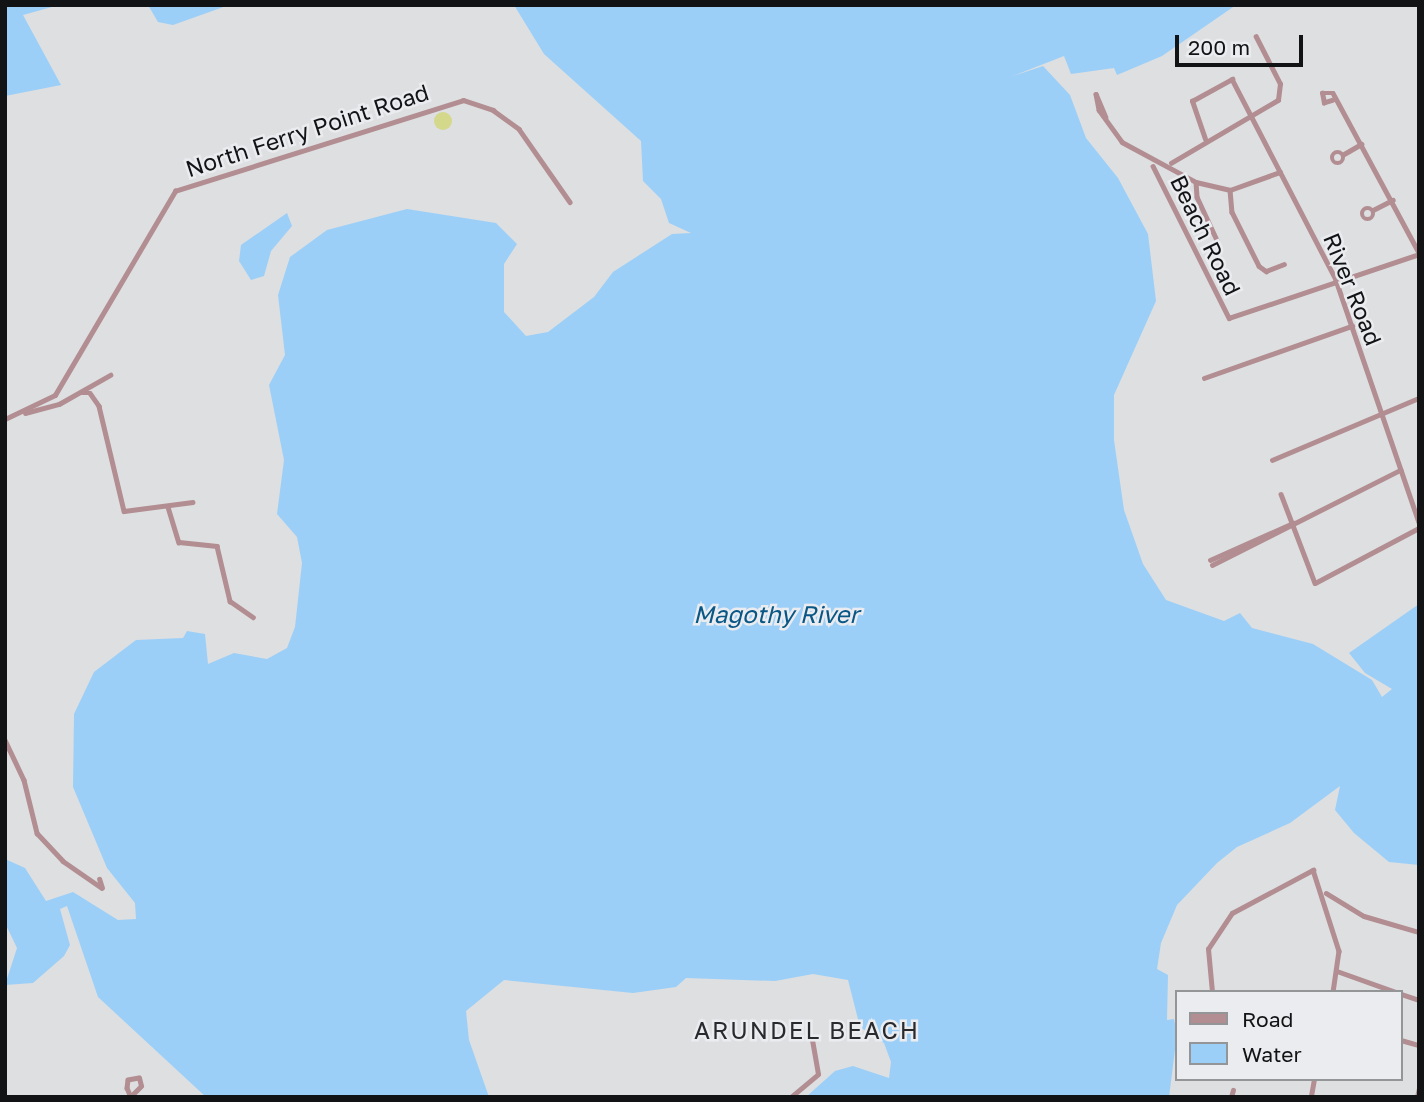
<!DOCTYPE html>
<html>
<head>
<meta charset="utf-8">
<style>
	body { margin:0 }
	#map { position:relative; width:1424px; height:1102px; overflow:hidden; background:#dddfe1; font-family:"Golos Text",sans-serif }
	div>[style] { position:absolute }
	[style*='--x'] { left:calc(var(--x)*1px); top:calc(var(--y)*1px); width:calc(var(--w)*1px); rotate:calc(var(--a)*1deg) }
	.green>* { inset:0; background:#d4d88b }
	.round { border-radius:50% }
	.water>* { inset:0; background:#9bcff8 }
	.minor>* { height:4.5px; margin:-2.25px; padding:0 2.25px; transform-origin:2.25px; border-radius:2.25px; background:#b28d91 }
	.minor>.ring { margin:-2.25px; padding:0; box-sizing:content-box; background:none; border:4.5px solid #b28d91; border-radius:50% }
	span { translate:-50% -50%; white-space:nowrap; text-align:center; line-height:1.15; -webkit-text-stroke:5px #ebecef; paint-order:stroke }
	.street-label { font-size:23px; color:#121314 }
	.water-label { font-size:24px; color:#085786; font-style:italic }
	.neighbourhood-label { font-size:24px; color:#292a2d; letter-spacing:2px }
	.frame { position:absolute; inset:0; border:7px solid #121314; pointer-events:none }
	.legend { position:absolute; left:1175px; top:990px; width:228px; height:91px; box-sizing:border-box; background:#ebecef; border:2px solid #949597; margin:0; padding:9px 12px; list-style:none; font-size:21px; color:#121314 }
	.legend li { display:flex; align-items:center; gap:14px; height:35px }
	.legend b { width:35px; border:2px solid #949597 }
	.scale { position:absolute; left:1175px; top:35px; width:128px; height:32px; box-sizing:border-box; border:4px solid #121314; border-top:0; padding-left:9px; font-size:21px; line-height:24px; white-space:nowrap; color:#121314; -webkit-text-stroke:5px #ebecef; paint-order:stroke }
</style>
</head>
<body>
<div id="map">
	<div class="green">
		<div class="round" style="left:434px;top:112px;width:18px;height:18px"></div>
	</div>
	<div class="water">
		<div style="clip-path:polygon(5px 5px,59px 5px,23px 15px,61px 85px,5px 96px)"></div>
		<div style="clip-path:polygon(148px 5px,229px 5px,173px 25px,158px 22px)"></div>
		<div style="clip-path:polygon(514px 5px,1236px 5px,1162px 56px,1117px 75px,1114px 68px,1071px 74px,1064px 56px,1010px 77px,1043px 66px,1070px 95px,1086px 138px,1118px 178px,1148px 234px,1156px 301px,1114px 395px,1114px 440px,1124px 510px,1143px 564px,1166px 600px,1224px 621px,1240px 613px,1252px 628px,1313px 644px,1372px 680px,1382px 697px,1392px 689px,1365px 673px,1349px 653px,1419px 604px,1419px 865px,1389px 862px,1354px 833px,1335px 810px,1340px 786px,1290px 823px,1237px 847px,1217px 863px,1177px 905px,1161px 943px,1157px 969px,1168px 975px,1167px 1020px,1174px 1019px,1177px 1034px,1169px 1097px,806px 1097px,835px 1071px,853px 1066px,889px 1078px,891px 1062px,884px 1043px,860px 1027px,848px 980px,813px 974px,775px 981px,686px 978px,676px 987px,633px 993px,504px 980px,466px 1011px,469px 1040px,489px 1097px,206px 1097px,98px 997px,67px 906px,60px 909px,70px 945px,64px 956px,33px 983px,5px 985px,17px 948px,5px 923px,5px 859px,25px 868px,46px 901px,73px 892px,118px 920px,136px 919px,135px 903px,107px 868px,73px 787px,74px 714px,94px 672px,136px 640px,183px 638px,187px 631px,205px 634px,208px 664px,234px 653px,267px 659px,287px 648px,295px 627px,302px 563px,297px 537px,277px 514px,284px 460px,269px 385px,285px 355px,278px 295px,290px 257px,327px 230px,407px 209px,496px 223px,517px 244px,504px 264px,504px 312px,526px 336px,548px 332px,594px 297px,613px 272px,672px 234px,691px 233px,669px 223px,661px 199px,643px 181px,641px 141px,544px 54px)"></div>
		<div style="clip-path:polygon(287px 213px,292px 226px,271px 251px,264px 276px,251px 280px,239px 261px,241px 245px)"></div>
	</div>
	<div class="minor">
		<div style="--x:1096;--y:94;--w:16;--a:79"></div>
		<div style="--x:1099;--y:110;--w:39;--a:54"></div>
		<div style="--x:1122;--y:142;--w:84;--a:28.4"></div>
		<div style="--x:1196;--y:182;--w:35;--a:13"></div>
		<div style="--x:1230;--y:190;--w:53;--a:-19.8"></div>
		<div style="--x:1096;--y:94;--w:25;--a:67"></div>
		<div style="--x:1333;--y:100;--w:9;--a:162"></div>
		<div style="--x:1324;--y:103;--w:10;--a:-101"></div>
		<div style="--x:1322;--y:93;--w:11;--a:0"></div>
		<div style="--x:1333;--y:93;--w:182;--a:61.7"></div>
		<div style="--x:1205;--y:139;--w:40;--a:-108.9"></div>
		<div style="--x:1192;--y:101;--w:46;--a:-28.8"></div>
		<div style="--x:1232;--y:79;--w:226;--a:62.6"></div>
		<div style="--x:1336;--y:280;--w:256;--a:71.1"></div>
		<div class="ring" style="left:1332px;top:152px;width:7.5px;height:7.5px"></div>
		<div style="--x:1344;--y:154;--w:20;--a:-30"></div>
		<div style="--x:1171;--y:163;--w:124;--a:-30.5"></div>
		<div style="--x:1278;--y:100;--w:16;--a:-83"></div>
		<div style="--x:1280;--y:84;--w:53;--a:-117.1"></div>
		<div style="--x:1153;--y:166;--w:170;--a:63.4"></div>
		<div style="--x:1229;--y:318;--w:200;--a:-18.6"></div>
		<div style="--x:1196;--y:182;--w:15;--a:86"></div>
		<div style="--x:1197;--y:197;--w:47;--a:65.1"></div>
		<div style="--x:1230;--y:190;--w:22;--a:85"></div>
		<div style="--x:1232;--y:212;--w:60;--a:63.4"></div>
		<div style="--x:1259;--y:266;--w:9;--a:36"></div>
		<div style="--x:1266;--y:271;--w:19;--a:-21"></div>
		<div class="ring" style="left:1362px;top:208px;width:7.5px;height:7.5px"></div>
		<div style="--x:1373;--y:210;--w:22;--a:-27"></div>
		<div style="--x:1204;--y:378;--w:157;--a:-19.4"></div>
		<div style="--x:80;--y:393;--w:10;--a:0"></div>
		<div style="--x:90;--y:393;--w:16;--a:55"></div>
		<div style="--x:99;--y:406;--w:108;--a:76.6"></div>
		<div style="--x:124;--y:511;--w:69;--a:-7.5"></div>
		<div style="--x:25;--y:413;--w:35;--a:-15"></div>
		<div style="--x:59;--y:404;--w:59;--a:-29.6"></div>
		<div style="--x:5;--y:419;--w:55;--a:-25.6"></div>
		<div style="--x:55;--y:395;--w:237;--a:-59.5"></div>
		<div style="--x:175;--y:191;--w:302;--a:-17.5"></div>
		<div style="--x:463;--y:100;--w:32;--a:18"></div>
		<div style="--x:493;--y:110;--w:32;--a:36"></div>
		<div style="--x:519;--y:129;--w:89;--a:55.1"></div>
		<div style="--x:1272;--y:460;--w:160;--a:-22.9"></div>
		<div style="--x:1281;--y:494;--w:95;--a:69.1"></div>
		<div style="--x:1315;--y:583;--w:118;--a:-27.9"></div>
		<div style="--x:168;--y:507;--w:37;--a:73"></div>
		<div style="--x:179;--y:542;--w:38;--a:6"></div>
		<div style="--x:217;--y:546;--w:57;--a:76.7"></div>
		<div style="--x:230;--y:601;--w:28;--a:35"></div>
		<div style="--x:1210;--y:560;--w:91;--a:-24"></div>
		<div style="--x:1212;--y:565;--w:211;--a:-26.8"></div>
		<div style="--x:5;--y:740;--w:44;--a:64.6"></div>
		<div style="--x:24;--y:780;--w:55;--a:76.2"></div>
		<div style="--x:37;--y:833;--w:38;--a:47"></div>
		<div style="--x:63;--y:861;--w:47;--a:34.7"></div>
		<div style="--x:102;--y:888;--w:9;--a:-108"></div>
		<div style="--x:1326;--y:893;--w:44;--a:31.2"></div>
		<div style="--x:1364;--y:916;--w:57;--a:16.2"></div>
		<div style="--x:1337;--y:971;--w:63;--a:19.6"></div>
		<div style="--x:1212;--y:992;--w:43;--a:-95.3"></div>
		<div style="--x:1208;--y:949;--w:43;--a:-56.3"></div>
		<div style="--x:1232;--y:913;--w:92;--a:-28"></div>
		<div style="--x:1313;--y:870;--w:85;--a:72.2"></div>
		<div style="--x:1339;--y:951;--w:41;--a:98.3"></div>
		<div style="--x:1401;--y:994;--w:19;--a:18"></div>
		<div style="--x:1401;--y:1040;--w:19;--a:16"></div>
		<div style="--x:131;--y:1096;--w:14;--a:-45"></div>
		<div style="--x:141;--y:1086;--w:8;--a:-104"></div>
		<div style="--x:139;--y:1078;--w:11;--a:170"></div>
		<div style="--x:128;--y:1080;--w:8;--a:97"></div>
		<div style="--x:127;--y:1088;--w:10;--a:66"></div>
		<div style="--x:1311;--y:1096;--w:17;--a:-80"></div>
		<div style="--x:791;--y:1097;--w:35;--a:-40"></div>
		<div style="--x:818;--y:1074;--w:35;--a:-100"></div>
		<div style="--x:1231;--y:1097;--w:7;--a:-74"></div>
		<div style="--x:1417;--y:1097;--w:9;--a:-77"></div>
	</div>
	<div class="street-label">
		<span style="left:307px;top:130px;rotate:-18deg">North Ferry Point Road</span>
		<span style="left:1206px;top:235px;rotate:64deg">Beach Road</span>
		<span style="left:1353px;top:289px;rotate:68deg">River Road</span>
	</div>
	<div class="water-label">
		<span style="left:776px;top:614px">Magothy River</span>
	</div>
	<div class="neighbourhood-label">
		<span style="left:807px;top:1030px">ARUNDEL BEACH</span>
	</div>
	<div class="frame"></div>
	<ul class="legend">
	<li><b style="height:9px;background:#b28d91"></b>Road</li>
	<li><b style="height:19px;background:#9bcff8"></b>Water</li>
	</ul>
	<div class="scale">200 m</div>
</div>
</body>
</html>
